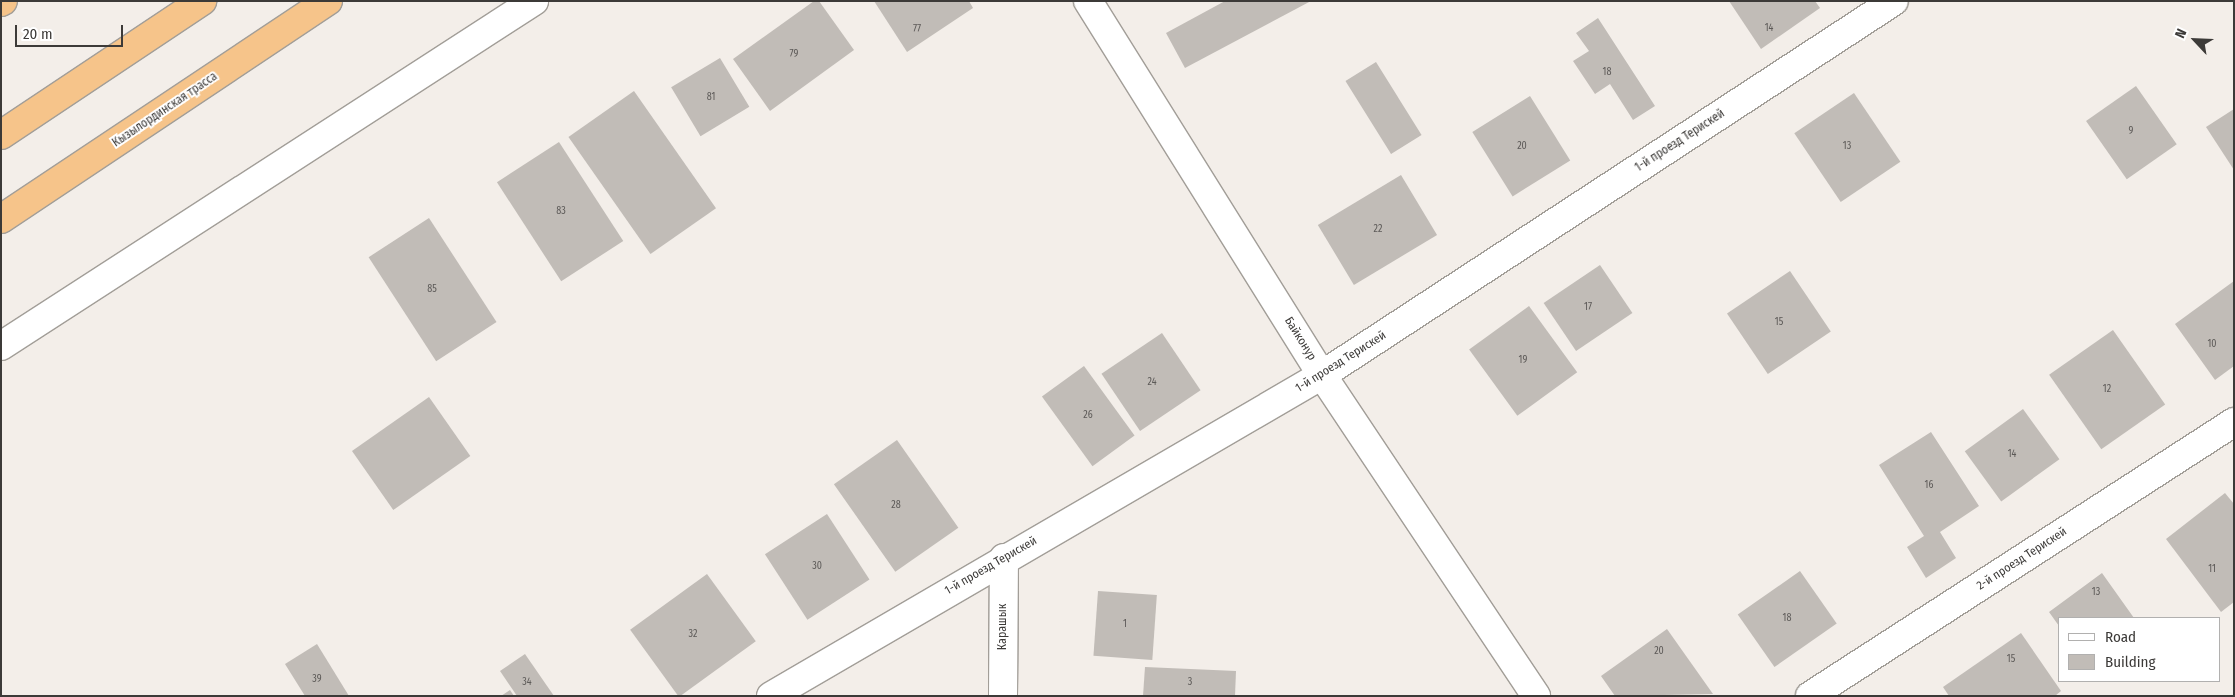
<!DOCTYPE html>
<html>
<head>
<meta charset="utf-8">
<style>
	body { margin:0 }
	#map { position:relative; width:2235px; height:697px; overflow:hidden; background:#f3eee9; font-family:"Fira Sans Condensed",sans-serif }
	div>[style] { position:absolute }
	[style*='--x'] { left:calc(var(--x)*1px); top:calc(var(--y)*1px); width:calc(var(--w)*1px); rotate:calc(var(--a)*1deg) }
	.building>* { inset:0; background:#c1bcb7; transform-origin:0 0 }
	.roads { filter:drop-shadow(1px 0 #a29e98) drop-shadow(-1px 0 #a29e98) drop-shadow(0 1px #a29e98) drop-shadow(0 -1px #a29e98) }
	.street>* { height:28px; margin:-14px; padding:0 14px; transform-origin:14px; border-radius:14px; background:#fff }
	.highway>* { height:28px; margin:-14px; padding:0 14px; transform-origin:14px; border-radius:14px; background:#f6c48a }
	span { translate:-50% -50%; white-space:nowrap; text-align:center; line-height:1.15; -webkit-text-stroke:4px #fff; paint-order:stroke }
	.number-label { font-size:10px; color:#5d5a58 }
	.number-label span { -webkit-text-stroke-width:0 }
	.street-label { font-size:12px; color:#3c3a38 }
	.frame { position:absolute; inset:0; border:2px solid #3c3a38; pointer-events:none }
	.legend { position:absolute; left:2058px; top:617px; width:162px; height:65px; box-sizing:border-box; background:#fff; border:1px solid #b1b0af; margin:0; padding:6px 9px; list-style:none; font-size:15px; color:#3c3a38 }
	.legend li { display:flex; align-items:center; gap:10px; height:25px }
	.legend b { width:25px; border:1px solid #b1b0af }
	.north { position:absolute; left:2170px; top:15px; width:50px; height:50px; -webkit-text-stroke:4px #fff; paint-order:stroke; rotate:295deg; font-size:14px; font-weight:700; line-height:20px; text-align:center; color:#3c3a38 }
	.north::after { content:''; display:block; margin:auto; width:18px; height:22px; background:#3c3a38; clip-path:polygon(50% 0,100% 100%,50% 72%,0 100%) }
	.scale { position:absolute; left:15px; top:25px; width:108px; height:22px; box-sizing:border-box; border:2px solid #3c3a38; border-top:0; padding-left:6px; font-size:15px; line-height:18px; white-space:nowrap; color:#3c3a38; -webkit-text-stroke:4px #fff; paint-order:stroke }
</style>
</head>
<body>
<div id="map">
	<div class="building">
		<div style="clip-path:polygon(814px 1px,819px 1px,854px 50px,770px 111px,733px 59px)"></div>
		<div style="clip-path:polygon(874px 1px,969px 1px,973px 8px,907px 52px)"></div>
		<div style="clip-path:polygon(1225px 1px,1311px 1px,1185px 68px,1166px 33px)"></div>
		<div style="clip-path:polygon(1729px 1px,1815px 1px,1820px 8px,1761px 49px)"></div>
		<div style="clip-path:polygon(1598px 18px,1655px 106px,1633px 120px,1610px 84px,1595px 94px,1573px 61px,1589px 51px,1576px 33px)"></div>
		<div style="left:720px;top:58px;width:57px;height:57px;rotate:59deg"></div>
		<div style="left:1376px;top:62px;width:86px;height:36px;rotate:58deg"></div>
		<div style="left:2136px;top:86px;width:71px;height:61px;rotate:55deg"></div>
		<div style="left:634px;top:91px;width:143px;height:80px;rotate:55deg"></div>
		<div style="left:1854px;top:93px;width:83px;height:72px;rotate:56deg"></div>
		<div style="left:1530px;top:96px;width:76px;height:68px;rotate:58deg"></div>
		<div style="clip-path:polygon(2234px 109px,2234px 170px,2206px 127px)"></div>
		<div style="left:559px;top:142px;width:118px;height:74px;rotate:57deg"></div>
		<div style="left:1401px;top:175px;width:70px;height:97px;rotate:59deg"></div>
		<div style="left:429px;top:218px;width:124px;height:72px;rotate:57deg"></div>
		<div style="left:1600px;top:265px;width:58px;height:68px;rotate:56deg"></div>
		<div style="left:1790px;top:271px;width:73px;height:76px;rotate:56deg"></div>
		<div style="clip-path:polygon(2234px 281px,2234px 366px,2215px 380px,2175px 324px)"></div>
		<div style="left:1529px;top:306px;width:82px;height:74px;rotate:54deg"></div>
		<div style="left:2113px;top:330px;width:91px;height:78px;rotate:55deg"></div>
		<div style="left:1162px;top:333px;width:69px;height:73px;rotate:56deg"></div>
		<div style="left:1084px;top:366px;width:86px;height:52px;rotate:54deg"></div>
		<div style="left:429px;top:397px;width:72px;height:94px;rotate:55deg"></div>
		<div style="left:2023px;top:409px;width:62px;height:72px;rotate:54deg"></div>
		<div style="clip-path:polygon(1931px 432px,1979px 506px,1940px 532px,1956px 558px,1926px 578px,1907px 547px,1924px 536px,1879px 465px)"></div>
		<div style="left:897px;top:440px;width:107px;height:77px;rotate:55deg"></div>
		<div style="clip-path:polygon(2225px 493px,2234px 504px,2234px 602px,2221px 612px,2166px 539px)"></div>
		<div style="left:827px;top:514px;width:78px;height:74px;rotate:57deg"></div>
		<div style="left:1800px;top:571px;width:64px;height:76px;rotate:55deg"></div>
		<div style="clip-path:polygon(2102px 573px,2134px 618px,2059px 618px,2059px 626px,2049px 612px)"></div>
		<div style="left:707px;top:574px;width:83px;height:95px;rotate:54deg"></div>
		<div style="left:1098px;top:591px;width:59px;height:65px;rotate:4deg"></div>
		<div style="clip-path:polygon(1667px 629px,1713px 694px,1615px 696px,1601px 676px)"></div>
		<div style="clip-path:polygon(2021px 633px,2061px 691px,2055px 696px,1949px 696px,1943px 687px)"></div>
		<div style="clip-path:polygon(317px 644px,349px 696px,305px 696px,285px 664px)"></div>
		<div style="clip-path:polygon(525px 654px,554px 696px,517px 696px,500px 671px)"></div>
		<div style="clip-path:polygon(1145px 667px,1236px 671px,1235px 696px,1143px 696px)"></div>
		<div style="clip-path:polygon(510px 690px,514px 696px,501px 696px)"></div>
	</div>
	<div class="roads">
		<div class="street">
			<div style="--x:1088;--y:1;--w:441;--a:58"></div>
			<div style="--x:1322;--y:375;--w:386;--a:56.3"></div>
			<div style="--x:1;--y:346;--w:635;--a:-32.91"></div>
			<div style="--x:771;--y:696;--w:638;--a:-30.22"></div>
			<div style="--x:1322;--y:375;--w:683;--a:-33.18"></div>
			<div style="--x:1003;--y:696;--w:138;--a:-89.6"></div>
			<div style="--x:1810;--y:696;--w:505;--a:-32.87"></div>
		</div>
		<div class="highway">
			<div style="--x:1;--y:2;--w:2;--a:-27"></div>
			<div style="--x:1;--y:135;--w:242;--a:-33.7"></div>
			<div style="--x:1;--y:219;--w:393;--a:-33.7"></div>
		</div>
	</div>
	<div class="number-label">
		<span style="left:1769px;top:29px">14</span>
		<span style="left:917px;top:30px">77</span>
		<span style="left:794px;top:55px">79</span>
		<span style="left:1607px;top:73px">18</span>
		<span style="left:711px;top:98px">81</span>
		<span style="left:2131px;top:132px">9</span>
		<span style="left:1522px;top:147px">20</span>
		<span style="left:1847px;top:147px">13</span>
		<span style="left:561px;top:212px">83</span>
		<span style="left:1378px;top:230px">22</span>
		<span style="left:432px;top:290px">85</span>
		<span style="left:1588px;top:308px">17</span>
		<span style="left:1779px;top:323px">15</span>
		<span style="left:2212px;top:345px">10</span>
		<span style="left:1523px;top:361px">19</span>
		<span style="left:1152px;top:383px">24</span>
		<span style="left:2107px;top:390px">12</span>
		<span style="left:1088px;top:416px">26</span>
		<span style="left:2012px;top:455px">14</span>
		<span style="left:1929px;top:486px">16</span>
		<span style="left:896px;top:506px">28</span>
		<span style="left:817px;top:567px">30</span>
		<span style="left:2212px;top:570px">11</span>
		<span style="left:2096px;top:593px">13</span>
		<span style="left:1787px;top:619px">18</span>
		<span style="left:1125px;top:625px">1</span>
		<span style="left:693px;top:635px">32</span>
		<span style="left:1659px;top:652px">20</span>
		<span style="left:2011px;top:660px">15</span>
		<span style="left:317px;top:680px">39</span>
		<span style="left:527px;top:683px">34</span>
		<span style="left:1190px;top:683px">3</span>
	</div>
	<div class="street-label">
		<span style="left:165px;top:110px;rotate:-34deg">Кызылординская трасса</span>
		<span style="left:1680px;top:141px;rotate:-33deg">1-й проезд Терискей</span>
		<span style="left:1300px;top:339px;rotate:58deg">Байконур</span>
		<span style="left:1341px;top:362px;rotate:-32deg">1-й проезд Терискей</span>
		<span style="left:2022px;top:559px;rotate:-33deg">2-й проезд Терискей</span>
		<span style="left:991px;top:566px;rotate:-30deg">1-й проезд Терискей</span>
		<span style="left:1003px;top:627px;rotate:-90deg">Карашык</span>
	</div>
	<div class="frame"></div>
	<ul class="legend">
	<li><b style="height:6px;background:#fff"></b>Road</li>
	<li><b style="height:14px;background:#c1bcb7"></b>Building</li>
	</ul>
	<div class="north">N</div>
	<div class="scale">20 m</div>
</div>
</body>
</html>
